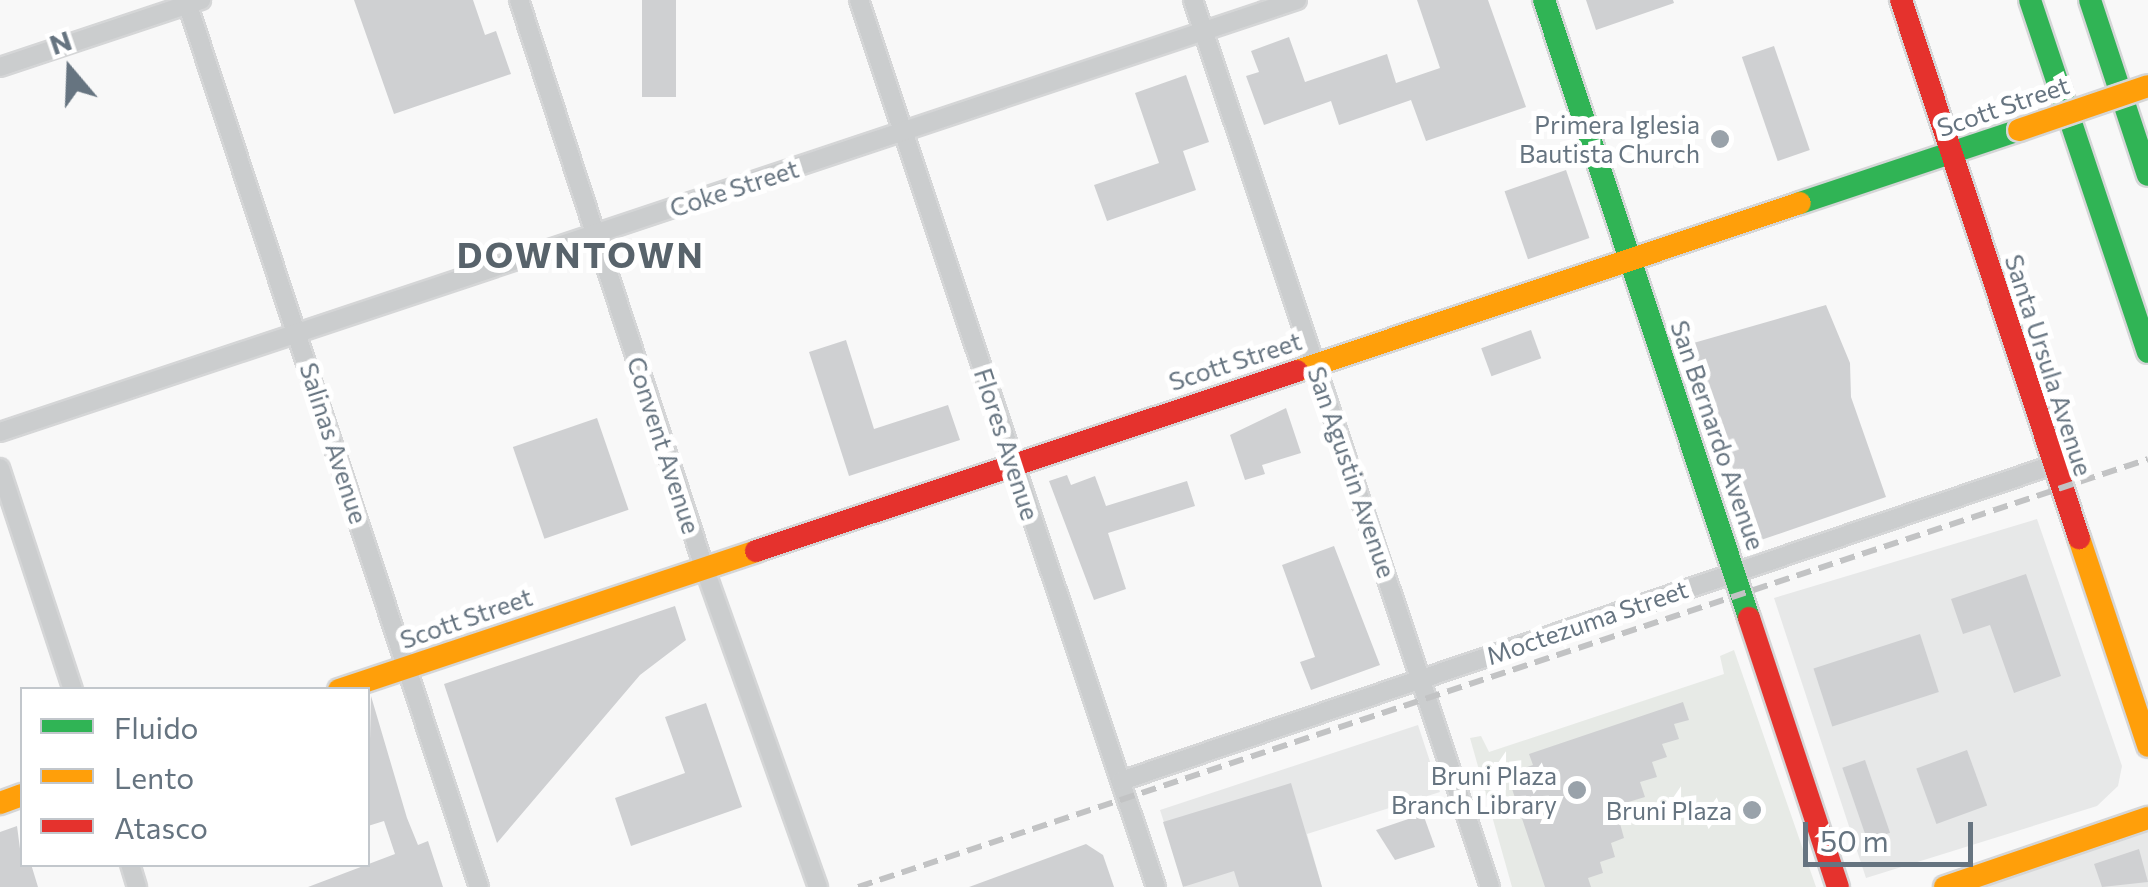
<!DOCTYPE html>
<html>
<head>
<meta charset="utf-8">
<style>
	body { margin:0 }
	#map { position:relative; width:2148px; height:887px; overflow:hidden; background:#f8f8f8; font-family:Commissioner,sans-serif }
	div>[style] { position:absolute }
	[style*='--x'] { left:calc(var(--x)*1px); top:calc(var(--y)*1px); width:calc(var(--w)*1px); rotate:calc(var(--a)*1deg) }
	.built>* { inset:0; background:#e7e8e8 }
	.green>* { inset:0; background:#e7eae6 }
	.building>* { inset:0; background:#cfd0d2; transform-origin:0 0 }
	.roads { filter:drop-shadow(2px 0 #d5d6d7) drop-shadow(-2px 0 #d5d6d7) drop-shadow(0 2px #d5d6d7) drop-shadow(0 -2px #d5d6d7) }
	.street>* { height:18px; margin:-9px; padding:0 9px; transform-origin:9px; border-radius:9px; background:#cbcdce }
	.fast>* { height:22px; margin:-11px; padding:0 11px; transform-origin:11px; border-radius:11px; background:#30b455 }
	.slow>* { height:22px; margin:-11px; padding:0 11px; transform-origin:11px; border-radius:11px; background:#ff9f0a }
	.jam>* { height:22px; margin:-11px; padding:0 11px; transform-origin:11px; border-radius:11px; background:#e5322d }
	.rail>* { height:6px; margin-top:-3px; transform-origin:0; background:repeating-linear-gradient(90deg,#c2c3c4 0 15px,transparent 0 23px) }
	.bridges { filter:drop-shadow(2px 0 #d5d6d7) drop-shadow(-2px 0 #d5d6d7) drop-shadow(0 2px #d5d6d7) drop-shadow(0 -2px #d5d6d7) }
	.slow-bridge>* { height:22px; margin:-11px; padding:0 11px; transform-origin:11px; border-radius:11px; background:#ff9f0a }
	.dots>* { width:28px; height:28px; translate:-50% -50%; box-sizing:border-box; border:5px solid #fff; border-radius:50% }
	span { translate:-50% -50%; white-space:nowrap; text-align:center; line-height:1.15; -webkit-text-stroke:10px #fff; paint-order:stroke }
	.street-label { font-size:25px; color:#667480 }
	.poi-label { font-size:25px; color:#667480 }
	.right { translate:-100% -50%; text-align:right }
	.district-label { font-size:35px; color:#58636b; font-weight:700; letter-spacing:2.5px }
	.legend { position:absolute; left:20px; top:687px; width:350px; height:180px; box-sizing:border-box; background:#fff; border:2px solid #c2c7cc; margin:0; padding:12px 18px; list-style:none; font-size:30px; color:#667480 }
	.legend li { display:flex; align-items:center; gap:20px; height:50px }
	.legend b { width:50px; border:2px solid #c2c7cc }
	.north { position:absolute; left:20px; top:20px; width:100px; height:100px; -webkit-text-stroke:8px #fff; paint-order:stroke; rotate:341deg; font-size:28px; font-weight:700; line-height:40px; text-align:center; color:#667480 }
	.north::after { content:''; display:block; margin:auto; width:35px; height:45px; background:#667480; clip-path:polygon(50% 0,100% 100%,50% 72%,0 100%) }
	.scale { position:absolute; left:1803px; top:822px; width:170px; height:45px; box-sizing:border-box; border:5px solid #667480; border-top:0; padding-left:12px; font-size:30px; line-height:35px; white-space:nowrap; color:#667480; -webkit-text-stroke:8px #fff; paint-order:stroke }
</style>
</head>
<body>
<div id="map">
	<div class="built">
		<div style="clip-path:polygon(2037px 519px,2122px 766px,2118px 786px,2097px 806px,1866px 878px,1774px 598px)"></div>
		<div style="clip-path:polygon(1418px 725px,1440px 792px,1307px 834px,1322px 887px,1185px 887px,1160px 810px)"></div>
		<div style="clip-path:polygon(2148px 818px,2148px 887px,1945px 887px)"></div>
	</div>
	<div class="green">
		<div style="clip-path:polygon(1734px 650px,1816px 887px,1512px 887px,1470px 738px,1481px 736px,1489px 752px,1724px 674px,1720px 656px)"></div>
	</div>
	<div class="building">
		<div style="clip-path:polygon(354px 0,473px 0,485px 35px,496px 31px,511px 74px,394px 114px)"></div>
		<div style="left:642px;top:0;width:34px;height:97px"></div>
		<div style="clip-path:polygon(1417px 0,1488px 0,1526px 107px,1426px 141px,1411px 100px,1339px 125px,1331px 101px,1264px 125px,1246px 76px,1259px 72px,1251px 51px,1289px 37px,1305px 82px,1387px 54px,1396px 83px,1440px 68px)"></div>
		<div style="clip-path:polygon(1586px 0,1673px 0,1674px 3px,1596px 30px)"></div>
		<div style="left:1774px;top:46px;width:110px;height:34px;rotate:71deg"></div>
		<div style="clip-path:polygon(1186px 75px,1209px 142px,1183px 151px,1196px 190px,1107px 221px,1094px 185px,1159px 163px,1135px 93px)"></div>
		<div style="left:1566px;top:170px;width:72px;height:65px;rotate:71deg"></div>
		<div style="clip-path:polygon(1826px 305px,1850px 363px,1851px 397px,1886px 497px,1758px 541px,1690px 344px)"></div>
		<div style="left:1531px;top:330px;width:30px;height:53px;rotate:70deg"></div>
		<div style="clip-path:polygon(846px 340px,874px 429px,948px 405px,960px 440px,849px 476px,809px 352px)"></div>
		<div style="clip-path:polygon(1286px 408px,1301px 453px,1262px 465px,1265px 474px,1245px 480px,1230px 435px)"></div>
		<div style="left:597px;top:418px;width:97px;height:89px;rotate:71deg"></div>
		<div style="clip-path:polygon(1067px 475px,1071px 485px,1095px 476px,1106px 506px,1187px 481px,1195px 506px,1108px 533px,1126px 589px,1094px 600px,1049px 481px)"></div>
		<div style="clip-path:polygon(1334px 546px,1380px 665px,1311px 690px,1300px 662px,1315px 657px,1282px 565px)"></div>
		<div style="clip-path:polygon(2026px 574px,2061px 676px,2014px 693px,1990px 625px,1963px 634px,1951px 599px)"></div>
		<div style="clip-path:polygon(675px 606px,686px 640px,640px 675px,497px 843px,444px 684px)"></div>
		<div style="left:1920px;top:634px;width:61px;height:112px;rotate:72deg"></div>
		<div style="clip-path:polygon(371px 696px,407px 818px,418px 845px,428px 841px,443px 887px,308px 887px,395px 854px,384px 821px,368px 826px)"></div>
		<div style="clip-path:polygon(1683px 702px,1689px 720px,1674px 724px,1679px 739px,1662px 744px,1667px 757px,1652px 762px,1657px 777px,1640px 782px,1645px 797px,1625px 803px,1630px 816px,1619px 820px,1624px 838px,1611px 843px,1615px 857px,1600px 862px,1603px 873px,1588px 878px,1591px 887px,1545px 887px,1507px 774px,1533px 765px,1529px 754px)"></div>
		<div style="clip-path:polygon(706px 703px,742px 807px,631px 846px,615px 798px,685px 773px,665px 717px)"></div>
		<div style="left:1967px;top:750px;width:59px;height:54px;rotate:70deg"></div>
		<div style="left:1865px;top:760px;width:77px;height:24px;rotate:71deg"></div>
		<div style="clip-path:polygon(1291px 783px,1322px 887px,1239px 887px,1234px 871px,1183px 887px,1163px 822px)"></div>
		<div style="clip-path:polygon(1423px 814px,1435px 847px,1395px 860px,1376px 830px)"></div>
		<div style="clip-path:polygon(17px 826px,22px 864px,31px 864px,38px 887px,0 887px,0 832px)"></div>
		<div style="clip-path:polygon(1086px 844px,1103px 855px,1114px 887px,969px 887px)"></div>
		<div style="clip-path:polygon(2139px 849px,2148px 882px,2102px 887px,2094px 864px)"></div>
	</div>
	<div class="roads">
		<div class="street">
			<div style="--x:186;--y:0;--w:934;--a:71.72"></div>
			<div style="--x:519;--y:0;--w:596;--a:71.93"></div>
			<div style="--x:704;--y:567;--w:340;--a:70.4"></div>
			<div style="--x:859;--y:0;--w:935;--a:71.49"></div>
			<div style="--x:1193;--y:0;--w:935;--a:71.49"></div>
			<div style="--x:0;--y:67;--w:212;--a:-18.4"></div>
			<div style="--x:0;--y:432;--w:1367;--a:-18.42"></div>
			<div style="--x:0;--y:468;--w:234;--a:71.8"></div>
			<div style="--x:1121;--y:781;--w:984;--a:-18.73"></div>
			<div style="--x:130;--y:864;--w:24;--a:73"></div>
		</div>
		<div class="fast">
			<div style="--x:1544;--y:0;--w:651;--a:71.65"></div>
			<div style="--x:2030;--y:0;--w:371;--a:71.5"></div>
			<div style="--x:2090;--y:0;--w:184;--a:71.7"></div>
			<div style="--x:1800;--y:203;--w:231;--a:-18.4"></div>
		</div>
		<div class="slow">
			<div style="--x:1297;--y:371;--w:530;--a:-18.47"></div>
			<div style="--x:2079;--y:538;--w:219;--a:71.6"></div>
			<div style="--x:339;--y:690;--w:440;--a:-18.4"></div>
			<div style="--x:0;--y:803;--w:23;--a:-20"></div>
			<div style="--x:1945;--y:887;--w:214;--a:-18.8"></div>
		</div>
		<div class="jam">
			<div style="--x:1901;--y:0;--w:567;--a:71.69"></div>
			<div style="--x:756;--y:551;--w:570;--a:-18.4"></div>
			<div style="--x:1749;--y:618;--w:283;--a:71.7"></div>
		</div>
	</div>
	<div class="rail">
		<div style="--x:858;--y:887;--w:1359;--a:-18.35"></div>
	</div>
	<div class="bridges">
		<div class="slow-bridge">
			<div style="--x:2019;--y:130;--w:136;--a:-18.8"></div>
		</div>
	</div>
	<div class="dots">
		<div style="left:1720px;top:139px;background:#99a2aa"></div>
		<div style="left:1577px;top:790px;background:#99a2aa"></div>
		<div style="left:1752px;top:810px;background:#99a2aa"></div>
	</div>
	<div class="street-label">
		<span style="left:2003px;top:106px;rotate:-19deg">Scott Street</span>
		<span style="left:734px;top:188px;rotate:-18deg">Coke Street</span>
		<span style="left:1235px;top:361px;rotate:-18deg">Scott Street</span>
		<span style="left:2049px;top:365px;rotate:72deg">Santa Ursula Avenue</span>
		<span style="left:1718px;top:435px;rotate:71deg">San Bernardo Avenue</span>
		<span style="left:334px;top:443px;rotate:72deg">Salinas Avenue</span>
		<span style="left:1007px;top:444px;rotate:72deg">Flores Avenue</span>
		<span style="left:664px;top:445px;rotate:72deg">Convent Avenue</span>
		<span style="left:1352px;top:472px;rotate:71deg">San Agustin Avenue</span>
		<span style="left:466px;top:618px;rotate:-19deg">Scott Street</span>
		<span style="left:1587px;top:622px;rotate:-19deg">Moctezuma Street</span>
	</div>
	<div class="poi-label">
		<span class="right" style="left:1700px;top:139px">Primera Iglesia<br>Bautista Church</span>
		<span class="right" style="left:1557px;top:790px">Bruni Plaza<br>Branch Library</span>
		<span class="right" style="left:1732px;top:810px">Bruni Plaza</span>
	</div>
	<div class="district-label">
		<span style="left:581px;top:254px">DOWNTOWN</span>
	</div>
	<ul class="legend">
	<li><b style="height:12px;background:#30b455"></b>Fluido</li>
	<li><b style="height:12px;background:#ff9f0a"></b>Lento</li>
	<li><b style="height:12px;background:#e5322d"></b>Atasco</li>
	</ul>
	<div class="north">N</div>
	<div class="scale">50 m</div>
</div>
</body>
</html>
